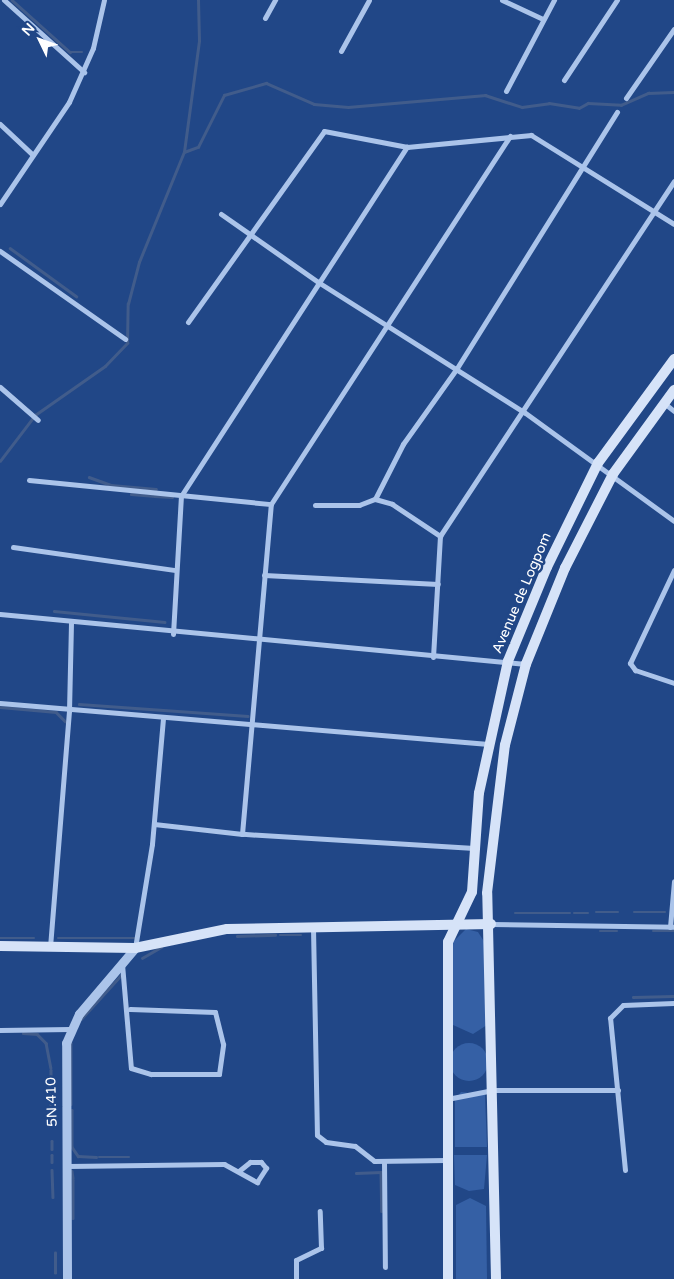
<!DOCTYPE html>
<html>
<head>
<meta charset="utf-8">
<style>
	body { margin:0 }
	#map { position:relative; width:674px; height:1279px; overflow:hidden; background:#214787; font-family:"Varela Round",sans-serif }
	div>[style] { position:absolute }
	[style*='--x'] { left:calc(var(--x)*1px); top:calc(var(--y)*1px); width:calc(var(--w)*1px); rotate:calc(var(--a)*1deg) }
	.green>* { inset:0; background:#3560a5 }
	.round { border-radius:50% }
	.stream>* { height:2.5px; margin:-1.25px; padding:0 1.25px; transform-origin:1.25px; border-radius:1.25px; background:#415c8b }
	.minor>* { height:5px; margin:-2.5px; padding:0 2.5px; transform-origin:2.5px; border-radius:2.5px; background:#abc4ea }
	.tertiary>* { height:9px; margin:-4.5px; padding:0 4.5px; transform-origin:4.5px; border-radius:4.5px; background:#abc4ea }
	.secondary>* { height:10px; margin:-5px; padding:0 5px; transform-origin:5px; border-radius:5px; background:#d6e3f8 }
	span { translate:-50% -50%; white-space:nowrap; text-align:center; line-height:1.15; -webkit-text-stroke:5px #214787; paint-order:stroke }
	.street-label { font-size:14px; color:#fff }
	.north { position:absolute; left:15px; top:15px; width:50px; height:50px; -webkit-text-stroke:4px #214787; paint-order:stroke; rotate:312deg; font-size:14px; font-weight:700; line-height:20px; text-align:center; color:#fff }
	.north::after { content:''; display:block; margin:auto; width:18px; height:22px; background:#fff; clip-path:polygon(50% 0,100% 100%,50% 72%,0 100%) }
</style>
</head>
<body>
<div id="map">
	<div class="green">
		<div style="clip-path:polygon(466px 929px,478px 932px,485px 943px,487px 1025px,473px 1034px,453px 1025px,452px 943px)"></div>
		<div class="round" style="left:450px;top:1043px;width:38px;height:38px"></div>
		<div style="clip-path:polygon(461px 1092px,485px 1095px,487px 1147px,455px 1147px,455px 1100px)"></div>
		<div style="clip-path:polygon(454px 1155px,487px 1155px,484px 1189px,469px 1191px,455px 1185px)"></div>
		<div style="clip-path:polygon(470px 1198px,486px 1206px,487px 1279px,456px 1279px,456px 1205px)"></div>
	</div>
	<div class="stream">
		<div style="--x:12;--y:0;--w:78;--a:41.9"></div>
		<div style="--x:70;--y:52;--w:12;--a:0"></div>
		<div style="--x:184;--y:152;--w:15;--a:-20"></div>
		<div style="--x:198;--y:147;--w:58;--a:-63.4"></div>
		<div style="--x:224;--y:95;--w:44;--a:-15.9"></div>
		<div style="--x:266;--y:83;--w:52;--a:23.6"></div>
		<div style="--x:314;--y:104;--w:34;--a:5"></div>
		<div style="--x:348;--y:107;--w:138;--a:-5"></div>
		<div style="--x:485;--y:95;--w:39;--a:18"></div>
		<div style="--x:522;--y:107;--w:27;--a:-8"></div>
		<div style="--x:549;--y:103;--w:30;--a:9"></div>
		<div style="--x:579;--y:108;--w:10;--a:-29"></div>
		<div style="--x:588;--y:103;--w:33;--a:3"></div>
		<div style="--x:621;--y:105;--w:30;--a:-24"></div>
		<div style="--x:648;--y:93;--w:26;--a:-2"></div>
		<div style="--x:10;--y:248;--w:82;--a:36"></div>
		<div style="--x:0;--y:461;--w:58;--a:-52.7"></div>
		<div style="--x:35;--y:415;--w:85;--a:-35"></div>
		<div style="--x:105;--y:366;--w:32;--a:-46"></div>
		<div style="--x:127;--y:343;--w:39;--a:-89"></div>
		<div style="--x:128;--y:304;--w:43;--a:-75.3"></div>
		<div style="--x:139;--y:262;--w:119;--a:-67.8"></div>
		<div style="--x:184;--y:152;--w:112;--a:-82.3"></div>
		<div style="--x:199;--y:41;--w:41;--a:-91.4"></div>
		<div style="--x:89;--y:477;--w:23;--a:20"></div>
		<div style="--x:111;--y:485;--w:45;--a:5.1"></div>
		<div style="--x:131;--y:494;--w:21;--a:5"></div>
		<div style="--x:154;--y:496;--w:18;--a:3"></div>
		<div style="--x:54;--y:611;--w:111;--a:5.7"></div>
		<div style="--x:79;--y:704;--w:169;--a:4.1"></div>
		<div style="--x:0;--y:707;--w:56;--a:5.1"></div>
		<div style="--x:56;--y:712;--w:13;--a:45"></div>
		<div style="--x:596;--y:912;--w:22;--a:0"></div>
		<div style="--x:634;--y:912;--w:31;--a:0"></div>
		<div style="--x:515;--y:913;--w:55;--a:0"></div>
		<div style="--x:574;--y:913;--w:14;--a:0"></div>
		<div style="--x:600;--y:931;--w:17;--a:0"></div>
		<div style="--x:653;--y:931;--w:21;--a:0"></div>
		<div style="--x:280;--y:935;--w:21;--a:0"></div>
		<div style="--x:237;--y:936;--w:38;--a:-2"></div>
		<div style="--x:0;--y:938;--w:34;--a:0"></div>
		<div style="--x:58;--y:938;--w:78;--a:0"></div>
		<div style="--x:142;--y:958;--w:22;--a:-30"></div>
		<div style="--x:633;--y:997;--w:41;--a:-1.4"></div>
		<div style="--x:81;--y:1019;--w:59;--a:-47.7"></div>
		<div style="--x:23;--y:1033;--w:14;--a:4"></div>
		<div style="--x:37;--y:1034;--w:13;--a:45"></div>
		<div style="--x:46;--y:1043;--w:25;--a:79"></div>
		<div style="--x:71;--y:1043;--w:61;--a:90"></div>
		<div style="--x:51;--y:1070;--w:10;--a:90"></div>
		<div style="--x:51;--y:1082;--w:13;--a:90"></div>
		<div style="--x:51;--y:1097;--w:10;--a:90"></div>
		<div style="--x:72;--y:1110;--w:37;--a:90"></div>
		<div style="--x:72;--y:1147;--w:11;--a:56"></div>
		<div style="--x:78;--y:1156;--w:18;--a:3"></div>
		<div style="--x:52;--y:1141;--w:8;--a:90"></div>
		<div style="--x:52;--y:1155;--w:7;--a:90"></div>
		<div style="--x:99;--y:1157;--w:30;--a:0"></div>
		<div style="--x:52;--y:1170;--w:27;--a:88"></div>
		<div style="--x:72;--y:1171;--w:7;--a:82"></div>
		<div style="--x:356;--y:1173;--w:25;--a:-2"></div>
		<div style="--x:381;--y:1172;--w:39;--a:89"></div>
		<div style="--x:73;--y:1180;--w:38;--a:90"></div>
		<div style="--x:55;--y:1273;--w:20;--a:-90"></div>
	</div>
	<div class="minor">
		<div style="--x:4;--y:0;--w:108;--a:42"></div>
		<div style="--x:502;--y:0;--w:45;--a:24.9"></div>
		<div style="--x:265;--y:18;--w:21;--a:-61"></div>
		<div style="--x:341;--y:51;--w:58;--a:-61.2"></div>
		<div style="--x:564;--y:80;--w:96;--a:-56.5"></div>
		<div style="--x:506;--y:91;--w:103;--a:-62.2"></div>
		<div style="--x:626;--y:98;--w:84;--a:-55.2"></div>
		<div style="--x:0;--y:124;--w:45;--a:43.2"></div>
		<div style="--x:0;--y:204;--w:123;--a:-55.9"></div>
		<div style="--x:69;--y:102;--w:59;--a:-66"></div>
		<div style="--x:93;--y:48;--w:49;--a:-77.1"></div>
		<div style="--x:221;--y:214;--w:118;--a:35"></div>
		<div style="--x:318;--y:282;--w:244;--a:32.3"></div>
		<div style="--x:524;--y:412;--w:185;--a:36"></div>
		<div style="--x:0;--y:251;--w:153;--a:35.1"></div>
		<div style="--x:188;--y:322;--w:234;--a:-54.5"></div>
		<div style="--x:324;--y:131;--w:85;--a:10.9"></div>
		<div style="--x:407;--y:147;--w:125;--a:-5.5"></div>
		<div style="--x:531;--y:135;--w:168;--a:31.9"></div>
		<div style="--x:0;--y:387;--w:50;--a:41"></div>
		<div style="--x:664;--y:403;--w:13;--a:39"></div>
		<div style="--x:29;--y:480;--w:243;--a:5.7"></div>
		<div style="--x:375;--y:499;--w:62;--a:-63"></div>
		<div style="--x:403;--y:444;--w:93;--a:-54.6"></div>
		<div style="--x:457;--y:368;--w:302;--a:-58"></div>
		<div style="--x:315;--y:505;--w:44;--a:0"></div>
		<div style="--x:359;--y:505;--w:17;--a:-21"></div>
		<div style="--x:375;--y:499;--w:18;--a:16"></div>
		<div style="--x:392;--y:504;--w:58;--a:33.7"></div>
		<div style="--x:13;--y:547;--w:164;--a:8.1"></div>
		<div style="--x:674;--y:570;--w:103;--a:115.3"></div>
		<div style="--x:630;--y:663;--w:9;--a:54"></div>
		<div style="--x:635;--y:670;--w:41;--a:18.4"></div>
		<div style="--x:264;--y:575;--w:174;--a:3"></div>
		<div style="--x:0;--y:614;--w:528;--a:5.43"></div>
		<div style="--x:173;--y:634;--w:138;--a:-86.7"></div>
		<div style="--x:181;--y:496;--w:416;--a:-57.1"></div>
		<div style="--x:433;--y:657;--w:121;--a:-86.7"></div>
		<div style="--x:440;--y:536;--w:425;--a:-56.6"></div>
		<div style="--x:0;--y:703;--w:490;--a:4.8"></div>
		<div style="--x:154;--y:824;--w:89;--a:6.5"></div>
		<div style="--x:474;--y:848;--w:232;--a:-176.5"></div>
		<div style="--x:242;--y:834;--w:331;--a:-85"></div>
		<div style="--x:271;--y:504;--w:439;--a:-57"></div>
		<div style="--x:491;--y:924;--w:183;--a:0.9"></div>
		<div style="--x:670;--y:927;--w:46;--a:-85"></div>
		<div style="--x:313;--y:928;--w:207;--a:88.9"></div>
		<div style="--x:317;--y:1135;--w:11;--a:38"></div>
		<div style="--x:326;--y:1142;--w:29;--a:8"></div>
		<div style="--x:355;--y:1146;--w:24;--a:38"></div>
		<div style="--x:374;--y:1161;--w:72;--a:-0.8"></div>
		<div style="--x:50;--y:947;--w:237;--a:-85.4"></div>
		<div style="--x:69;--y:711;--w:90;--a:-88.7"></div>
		<div style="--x:135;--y:948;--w:105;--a:-80.7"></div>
		<div style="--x:152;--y:844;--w:126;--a:-85"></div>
		<div style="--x:122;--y:964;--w:104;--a:85.1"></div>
		<div style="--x:131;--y:1068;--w:21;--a:17"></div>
		<div style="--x:151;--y:1074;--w:68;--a:0"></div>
		<div style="--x:219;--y:1074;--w:30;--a:-82"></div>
		<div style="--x:223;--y:1044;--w:33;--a:-104"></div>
		<div style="--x:215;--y:1012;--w:85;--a:-178"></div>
		<div style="--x:0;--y:1030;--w:70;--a:-0.8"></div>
		<div style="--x:447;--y:1099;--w:47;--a:-11.1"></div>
		<div style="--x:493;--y:1090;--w:125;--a:0"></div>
		<div style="--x:384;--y:1162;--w:105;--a:89.5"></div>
		<div style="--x:68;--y:1166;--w:156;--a:-0.7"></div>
		<div style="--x:224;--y:1164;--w:38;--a:29"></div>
		<div style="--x:257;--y:1182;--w:17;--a:-57"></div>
		<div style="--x:266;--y:1168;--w:8;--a:-130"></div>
		<div style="--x:261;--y:1162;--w:11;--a:180"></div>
		<div style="--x:250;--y:1162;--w:14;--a:141"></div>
		<div style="--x:625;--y:1170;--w:153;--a:-95.6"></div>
		<div style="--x:610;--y:1018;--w:18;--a:-45"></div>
		<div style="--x:623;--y:1005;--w:51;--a:-2.2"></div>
		<div style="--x:296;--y:1279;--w:19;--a:-90"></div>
		<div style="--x:296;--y:1260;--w:28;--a:-26"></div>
		<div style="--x:321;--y:1248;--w:37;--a:-92"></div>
	</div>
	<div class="tertiary">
		<div style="--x:67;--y:1279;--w:236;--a:-90.2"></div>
		<div style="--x:66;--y:1043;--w:32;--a:-66"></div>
		<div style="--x:79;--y:1014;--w:87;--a:-49.7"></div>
	</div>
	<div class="secondary">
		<div style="--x:0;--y:946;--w:135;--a:0.8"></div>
		<div style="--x:135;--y:948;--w:94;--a:-11.7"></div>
		<div style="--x:227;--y:929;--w:264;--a:-1.1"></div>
		<div style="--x:448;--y:1279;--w:337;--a:-90"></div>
		<div style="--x:448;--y:942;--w:55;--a:-64.4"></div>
		<div style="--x:472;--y:892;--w:99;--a:-86"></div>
		<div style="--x:479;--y:793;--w:135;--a:-77.6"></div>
		<div style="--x:508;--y:661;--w:102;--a:-67.5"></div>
		<div style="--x:547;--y:567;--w:116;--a:-63.9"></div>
		<div style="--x:598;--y:463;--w:129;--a:-53.8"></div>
		<div style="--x:496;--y:1279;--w:386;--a:-91.3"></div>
		<div style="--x:487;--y:893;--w:149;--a:-83.1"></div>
		<div style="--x:505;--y:745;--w:84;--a:-75.5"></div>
		<div style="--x:526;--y:664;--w:104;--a:-67.9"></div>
		<div style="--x:565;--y:568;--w:106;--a:-62.9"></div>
		<div style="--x:613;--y:474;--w:104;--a:-54"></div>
	</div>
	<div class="street-label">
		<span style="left:522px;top:593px;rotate:-67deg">Avenue de Logpom</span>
		<span style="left:52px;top:1102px;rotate:-92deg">5N.410</span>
	</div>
	<div class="north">N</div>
</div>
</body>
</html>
